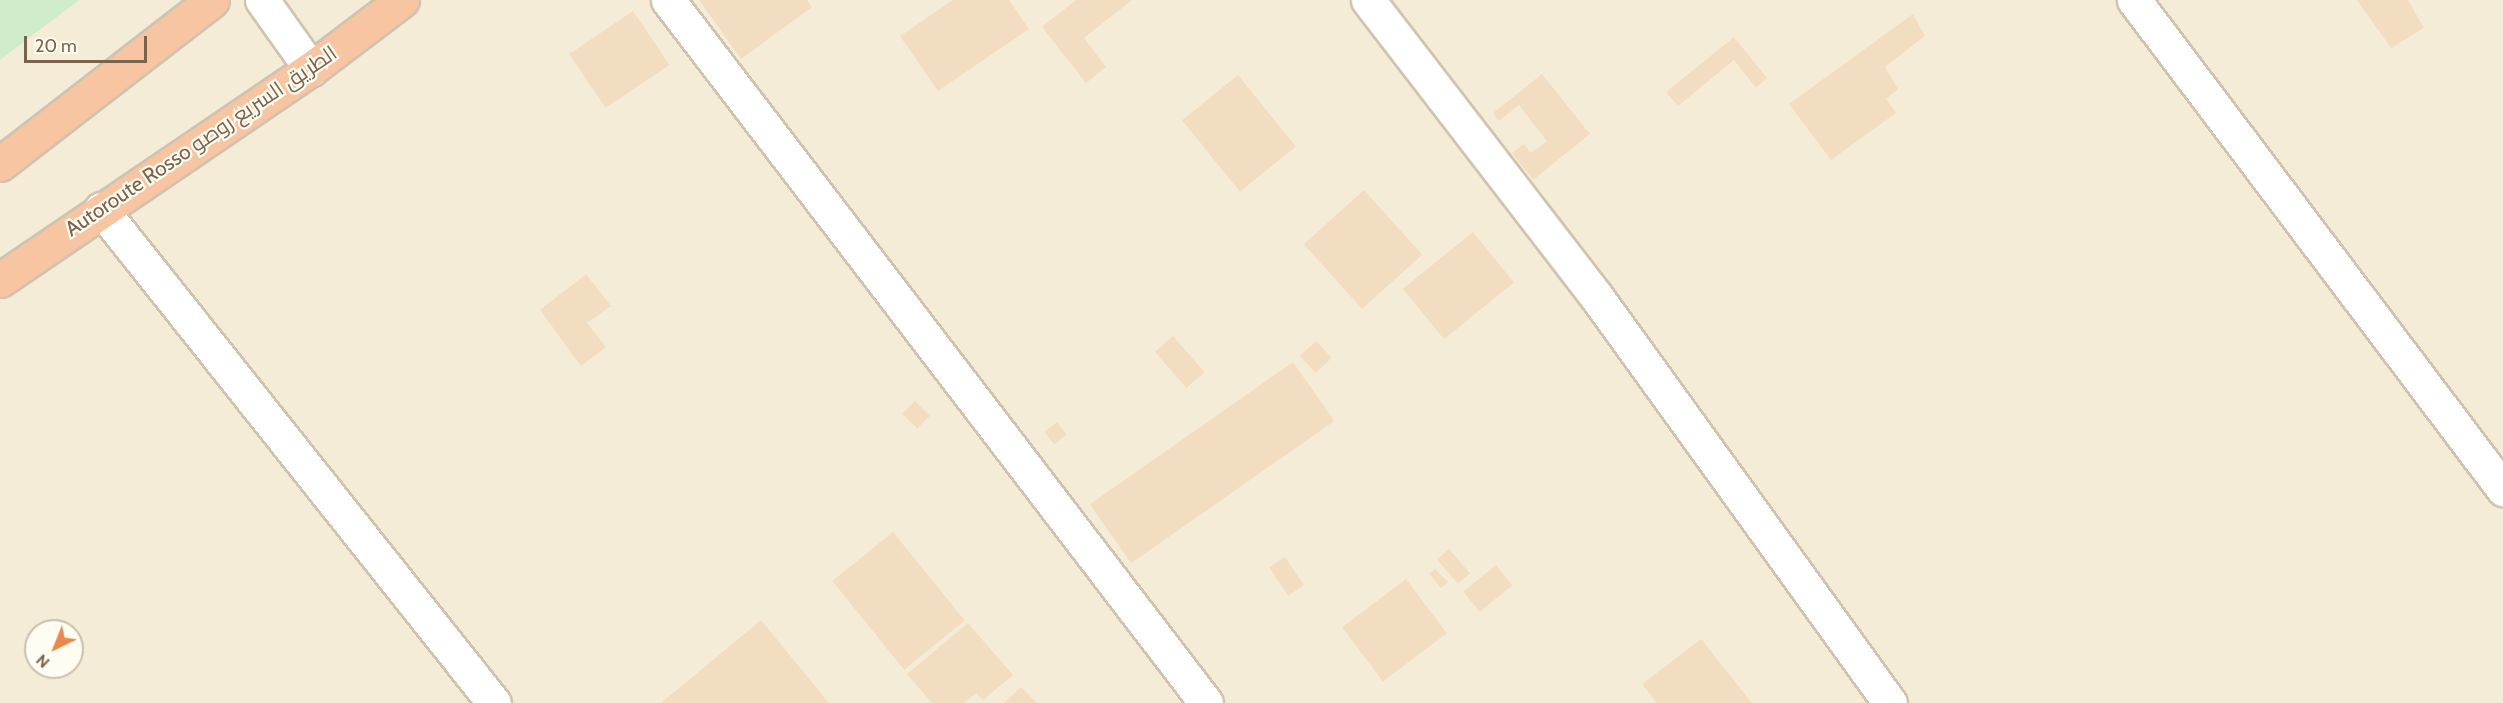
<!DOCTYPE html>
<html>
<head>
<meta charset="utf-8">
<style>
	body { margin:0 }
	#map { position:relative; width:2503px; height:703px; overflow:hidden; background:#fdf9ea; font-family:Cabin,Cairo,sans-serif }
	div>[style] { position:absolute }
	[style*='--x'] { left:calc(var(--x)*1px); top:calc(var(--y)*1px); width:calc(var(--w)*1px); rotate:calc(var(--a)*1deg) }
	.residential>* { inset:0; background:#f5ecd8 }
	.green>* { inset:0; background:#d0ecc8 }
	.building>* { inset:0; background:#f3ddc1; transform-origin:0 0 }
	.roads { filter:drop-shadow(2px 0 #d0c3af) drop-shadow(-2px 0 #d0c3af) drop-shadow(0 2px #d0c3af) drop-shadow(0 -2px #d0c3af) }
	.street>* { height:33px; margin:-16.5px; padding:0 16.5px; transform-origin:16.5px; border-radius:16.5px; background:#fff }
	.secondary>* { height:33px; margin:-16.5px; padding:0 16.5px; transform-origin:16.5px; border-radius:16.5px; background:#fff }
	.highway>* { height:33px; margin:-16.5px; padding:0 16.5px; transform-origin:16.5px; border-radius:16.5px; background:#f7c5a1 }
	span { translate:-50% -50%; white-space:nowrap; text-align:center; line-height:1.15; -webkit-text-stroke:4.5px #fffcf1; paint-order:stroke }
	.street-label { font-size:21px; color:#79634c }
	.north { position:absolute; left:24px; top:619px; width:60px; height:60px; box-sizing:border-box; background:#fffcf1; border:2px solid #c9bfaf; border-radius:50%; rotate:223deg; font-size:16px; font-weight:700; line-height:24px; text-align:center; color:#79634c }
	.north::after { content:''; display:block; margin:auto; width:21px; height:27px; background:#e8894f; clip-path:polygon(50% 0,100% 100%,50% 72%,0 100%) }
	.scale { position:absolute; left:24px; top:36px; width:123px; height:27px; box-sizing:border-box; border:3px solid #79634c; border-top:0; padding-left:8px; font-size:18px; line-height:21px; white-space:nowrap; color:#79634c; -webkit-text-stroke:4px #fffcf1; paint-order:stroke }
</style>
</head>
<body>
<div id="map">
	<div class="residential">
		<div style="clip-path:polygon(evenodd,0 0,2503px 0,2503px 703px,0 703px,0 0,36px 631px,72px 631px,72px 667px,36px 667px,36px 631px)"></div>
	</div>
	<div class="green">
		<div style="clip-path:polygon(0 0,79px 0,0 60px)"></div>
	</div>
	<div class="building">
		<div style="clip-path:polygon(699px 0,807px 0,812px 7px,741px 59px)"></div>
		<div style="clip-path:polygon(953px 0,1009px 0,1029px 29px,938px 91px,900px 36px)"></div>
		<div style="clip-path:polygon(1076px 0,1132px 0,1084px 38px,1106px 67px,1086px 83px,1042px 27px)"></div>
		<div style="clip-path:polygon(2357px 0,2408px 0,2424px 28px,2391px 48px)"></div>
		<div style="left:633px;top:11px;width:65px;height:77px;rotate:56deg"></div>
		<div style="clip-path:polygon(1913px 14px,1925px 36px,1885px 67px,1898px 89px,1886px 99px,1896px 113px,1831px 160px,1789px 104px)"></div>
		<div style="clip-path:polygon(1734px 37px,1767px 78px,1756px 88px,1734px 60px,1678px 106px,1666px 92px)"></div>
		<div style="clip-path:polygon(1542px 74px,1590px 134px,1533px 180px,1512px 153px,1524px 144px,1531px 153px,1547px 141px,1519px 105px,1499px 121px,1493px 113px)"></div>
		<div style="left:1238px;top:75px;width:92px;height:72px;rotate:51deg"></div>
		<div style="left:1364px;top:190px;width:87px;height:81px;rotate:48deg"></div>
		<div style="left:1473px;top:232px;width:65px;height:90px;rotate:51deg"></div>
		<div style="clip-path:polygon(586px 274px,611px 306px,587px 323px,606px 347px,581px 366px,540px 310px)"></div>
		<div style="left:1173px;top:336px;width:48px;height:24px;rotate:49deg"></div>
		<div style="left:1316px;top:341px;width:23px;height:22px;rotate:47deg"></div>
		<div style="left:1293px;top:362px;width:72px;height:248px;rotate:55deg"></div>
		<div style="left:915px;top:401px;width:21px;height:18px;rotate:45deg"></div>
		<div style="left:1057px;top:422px;width:16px;height:16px;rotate:52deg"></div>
		<div style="left:893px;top:532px;width:114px;height:78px;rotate:51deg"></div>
		<div style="left:1449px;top:549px;width:32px;height:16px;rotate:49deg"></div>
		<div style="left:1285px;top:557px;width:34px;height:19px;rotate:56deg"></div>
		<div style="left:1496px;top:565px;width:26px;height:42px;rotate:51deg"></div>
		<div style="clip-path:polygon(1435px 569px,1448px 582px,1441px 588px,1429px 574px)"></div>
		<div style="left:1406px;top:579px;width:68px;height:80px;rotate:53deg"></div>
		<div style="clip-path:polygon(761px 620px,829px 703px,661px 703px)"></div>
		<div style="clip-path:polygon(968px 623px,1013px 675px,983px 700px,976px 693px,964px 703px,932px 703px,907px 674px)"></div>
		<div style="clip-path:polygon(1701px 639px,1752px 703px,1657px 703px,1642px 684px)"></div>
		<div style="clip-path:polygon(1021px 687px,1037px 703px,1004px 703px)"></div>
	</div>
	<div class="roads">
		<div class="street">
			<div style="--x:668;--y:0;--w:885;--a:52.57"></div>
			<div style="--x:1368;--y:0;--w:374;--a:52.4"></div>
			<div style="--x:1596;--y:296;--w:502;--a:54.16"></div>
			<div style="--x:2134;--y:0;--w:613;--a:52.96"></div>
			<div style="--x:101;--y:209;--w:631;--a:51.5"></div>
		</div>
		<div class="secondary">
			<div style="--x:262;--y:0;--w:85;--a:54.6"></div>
		</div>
		<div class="highway">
			<div style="--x:0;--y:164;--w:268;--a:-37.7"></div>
			<div style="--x:0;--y:280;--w:376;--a:-34.2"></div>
			<div style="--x:311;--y:69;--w:114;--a:-37.2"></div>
		</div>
	</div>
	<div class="street-label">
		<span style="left:201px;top:141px;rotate:-34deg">Autoroute Rosso الطريق السريع روصو</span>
	</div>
	<div class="north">N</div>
	<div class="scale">20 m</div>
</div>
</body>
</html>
